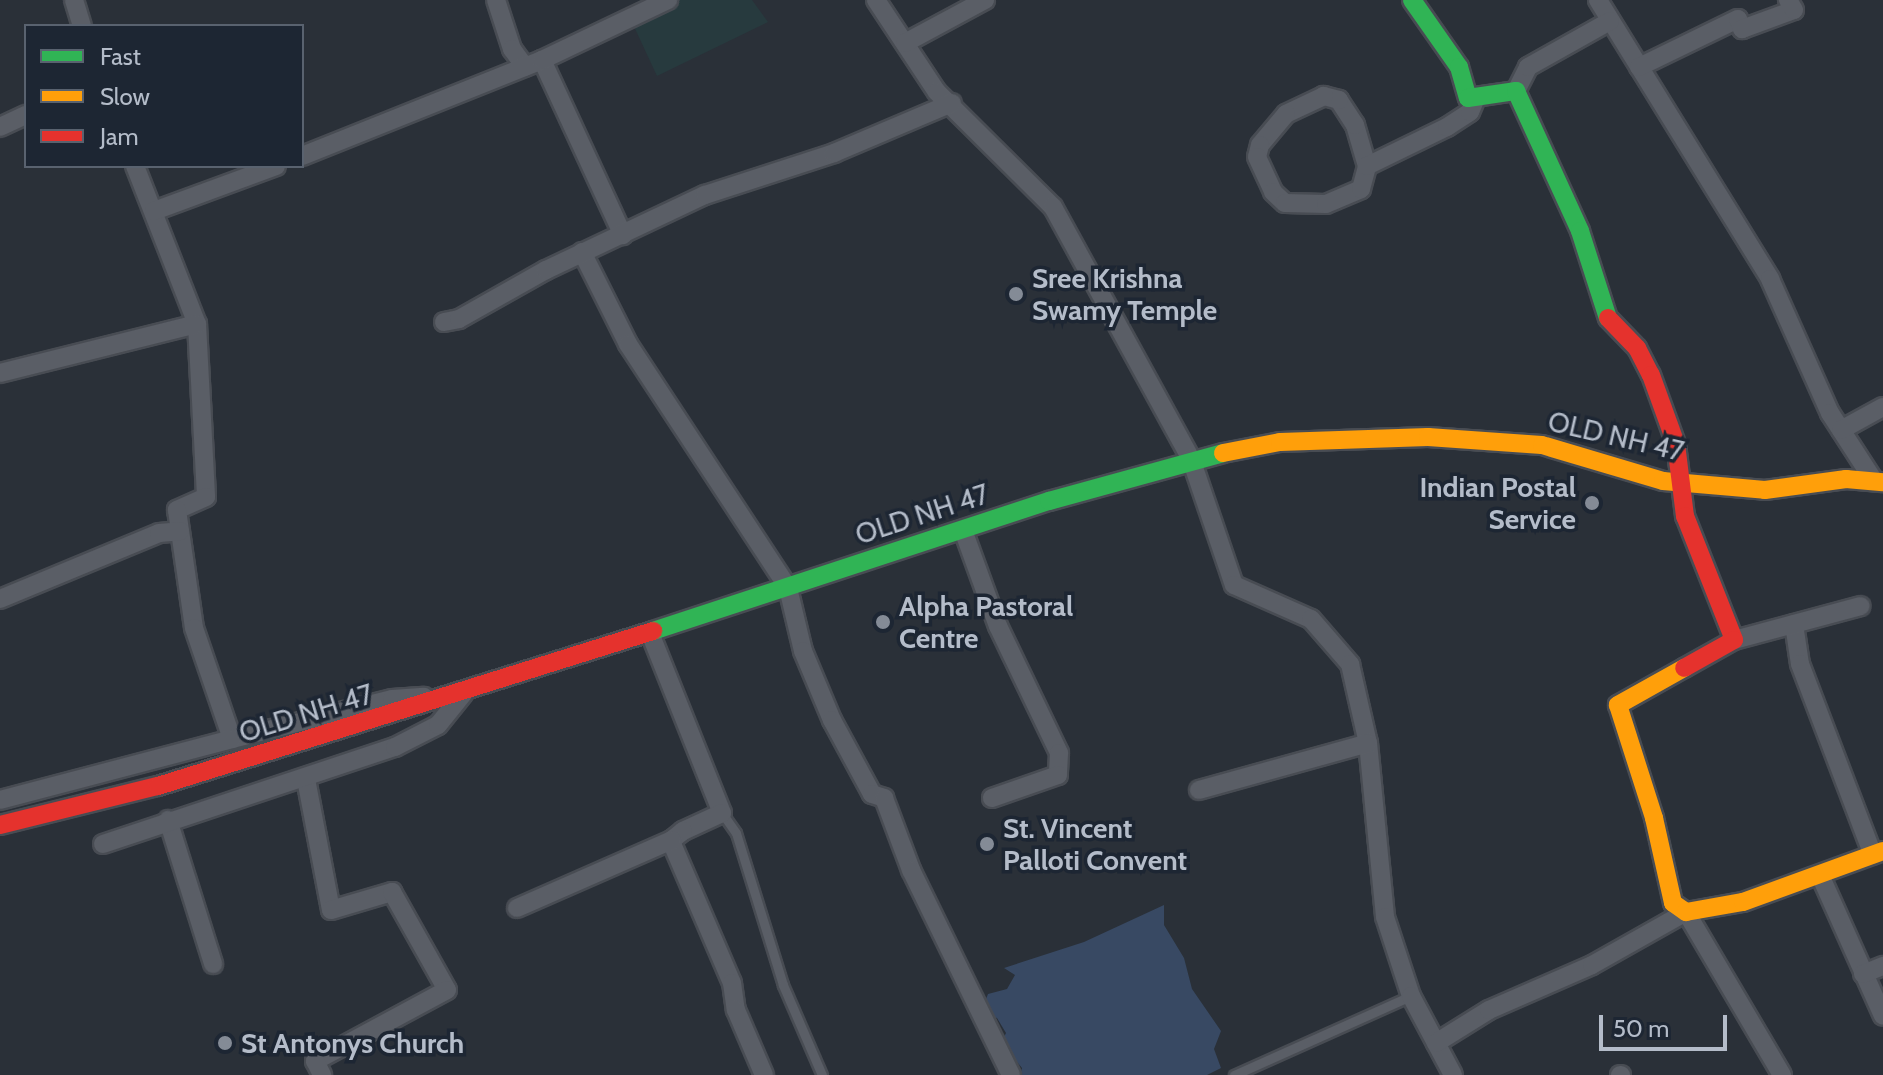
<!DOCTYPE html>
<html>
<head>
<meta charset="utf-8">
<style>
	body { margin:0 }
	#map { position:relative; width:1883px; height:1075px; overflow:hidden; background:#2a3038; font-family:Cabin,sans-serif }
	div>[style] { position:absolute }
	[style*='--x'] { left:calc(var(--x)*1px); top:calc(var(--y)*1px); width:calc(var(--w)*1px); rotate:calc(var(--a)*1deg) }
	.green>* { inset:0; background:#273a3e }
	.water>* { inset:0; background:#384963 }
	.roads { filter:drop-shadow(2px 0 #484c53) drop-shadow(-2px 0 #484c53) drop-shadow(0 2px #484c53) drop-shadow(0 -2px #484c53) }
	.lane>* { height:9px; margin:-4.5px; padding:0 4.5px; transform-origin:4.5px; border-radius:4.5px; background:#5a5e66 }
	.street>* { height:18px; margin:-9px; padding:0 9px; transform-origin:9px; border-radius:9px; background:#5a5e66 }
	.fast>* { height:18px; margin:-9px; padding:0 9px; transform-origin:9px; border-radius:9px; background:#30b455 }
	.slow>* { height:18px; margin:-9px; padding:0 9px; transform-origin:9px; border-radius:9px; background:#ff9f0a }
	.jam>* { height:18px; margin:-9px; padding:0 9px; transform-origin:9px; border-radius:9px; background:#e5322d }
	.dots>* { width:22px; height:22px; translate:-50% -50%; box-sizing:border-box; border:4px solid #1d2633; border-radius:50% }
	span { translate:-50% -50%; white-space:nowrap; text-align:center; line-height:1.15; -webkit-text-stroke:7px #1d2633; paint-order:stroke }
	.poi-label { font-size:28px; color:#b4bcc9; font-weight:700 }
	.left { translate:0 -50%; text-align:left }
	.right { translate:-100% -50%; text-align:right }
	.street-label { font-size:28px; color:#b4bcc9 }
	.legend { position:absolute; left:24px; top:24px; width:280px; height:144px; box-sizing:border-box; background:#1d2633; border:2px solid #59626f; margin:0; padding:10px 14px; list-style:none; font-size:24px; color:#b4bcc9 }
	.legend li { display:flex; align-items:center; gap:16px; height:40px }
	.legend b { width:40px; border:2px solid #59626f }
	.scale { position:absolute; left:1599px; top:1015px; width:128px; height:36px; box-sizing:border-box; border:4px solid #b4bcc9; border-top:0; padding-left:10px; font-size:24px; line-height:28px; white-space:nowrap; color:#b4bcc9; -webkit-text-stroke:6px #1d2633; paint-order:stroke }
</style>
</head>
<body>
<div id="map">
	<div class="green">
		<div style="clip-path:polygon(674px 0,752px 0,768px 22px,657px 76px,631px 20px)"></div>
	</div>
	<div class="water">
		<div style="clip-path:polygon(1164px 905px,1164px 925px,1184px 958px,1192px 989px,1221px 1031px,1214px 1049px,1221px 1068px,1207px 1075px,1020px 1075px,1022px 1068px,1001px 1043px,1006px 1033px,997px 1018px,986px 1015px,984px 1004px,988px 994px,1007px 989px,1015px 975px,1004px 968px,1084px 942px)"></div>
	</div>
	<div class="roads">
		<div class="lane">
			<div style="--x:722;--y:813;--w:24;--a:55"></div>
			<div style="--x:736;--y:833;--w:159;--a:72.8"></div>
			<div style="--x:783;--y:985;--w:98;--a:66.6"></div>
			<div style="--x:1234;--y:1075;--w:194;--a:-24.1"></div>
		</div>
		<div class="street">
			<div style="--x:74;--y:0;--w:27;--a:73"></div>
			<div style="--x:496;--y:0;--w:52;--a:71.9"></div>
			<div style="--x:512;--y:49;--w:22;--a:54"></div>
			<div style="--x:876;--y:0;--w:110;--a:56.5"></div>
			<div style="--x:937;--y:92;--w:163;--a:44.8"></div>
			<div style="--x:1053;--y:207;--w:287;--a:61.3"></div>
			<div style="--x:1191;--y:459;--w:133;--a:71.2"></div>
			<div style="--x:1234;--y:585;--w:84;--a:23.8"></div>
			<div style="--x:1311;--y:619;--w:60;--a:49.1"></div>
			<div style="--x:1350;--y:664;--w:81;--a:77.2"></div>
			<div style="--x:1368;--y:743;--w:175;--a:84.4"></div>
			<div style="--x:1385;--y:917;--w:83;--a:71.8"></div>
			<div style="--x:1411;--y:996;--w:89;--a:62"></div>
			<div style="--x:1598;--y:0;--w:328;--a:58.3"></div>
			<div style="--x:1770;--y:279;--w:147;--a:65.9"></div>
			<div style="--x:1830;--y:413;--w:81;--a:57.1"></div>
			<div style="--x:905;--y:43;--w:91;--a:-28.3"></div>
			<div style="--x:542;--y:60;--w:193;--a:65.2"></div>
			<div style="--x:1639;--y:67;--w:110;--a:-25.9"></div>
			<div style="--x:1738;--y:19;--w:11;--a:68"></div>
			<div style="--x:1742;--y:29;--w:55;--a:-20.1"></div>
			<div style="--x:1794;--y:10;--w:12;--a:-121"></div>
			<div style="--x:1516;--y:91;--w:27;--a:-63"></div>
			<div style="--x:1528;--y:67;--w:94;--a:-29.3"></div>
			<div style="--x:0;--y:127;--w:29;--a:-25"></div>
			<div style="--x:302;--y:156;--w:258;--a:-21.8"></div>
			<div style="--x:542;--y:60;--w:140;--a:-25.5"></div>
			<div style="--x:135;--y:166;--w:170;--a:68.6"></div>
			<div style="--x:197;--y:324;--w:173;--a:87"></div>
			<div style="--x:206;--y:497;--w:32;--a:156"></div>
			<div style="--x:177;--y:510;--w:119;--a:81.8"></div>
			<div style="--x:194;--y:628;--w:117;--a:71.1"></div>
			<div style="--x:232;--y:739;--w:165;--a:-14"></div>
			<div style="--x:392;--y:699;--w:32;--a:-4"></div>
			<div style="--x:1367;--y:166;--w:43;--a:-106.3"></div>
			<div style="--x:1355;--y:125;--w:30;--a:-123"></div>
			<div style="--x:1339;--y:100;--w:16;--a:-165"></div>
			<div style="--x:1324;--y:96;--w:42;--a:154.7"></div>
			<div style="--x:1286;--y:114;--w:40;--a:130"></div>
			<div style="--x:1260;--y:145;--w:12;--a:104"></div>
			<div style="--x:1257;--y:157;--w:38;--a:65"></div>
			<div style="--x:1273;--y:192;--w:16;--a:43"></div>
			<div style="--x:1285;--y:203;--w:41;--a:1.4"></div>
			<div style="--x:1326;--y:204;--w:38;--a:-23"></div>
			<div style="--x:1361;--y:189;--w:24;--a:-75"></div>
			<div style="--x:1367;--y:166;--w:89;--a:-26"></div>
			<div style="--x:1447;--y:127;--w:27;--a:-33"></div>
			<div style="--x:1470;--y:112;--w:15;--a:-67"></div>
			<div style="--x:154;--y:211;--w:130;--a:-20.2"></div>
			<div style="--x:582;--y:252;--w:103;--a:63.4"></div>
			<div style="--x:628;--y:344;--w:292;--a:56.7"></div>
			<div style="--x:788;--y:588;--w:65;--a:76.6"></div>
			<div style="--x:803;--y:651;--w:75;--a:67.2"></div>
			<div style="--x:832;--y:720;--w:84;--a:61.6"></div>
			<div style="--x:872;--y:794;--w:13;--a:18"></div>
			<div style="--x:884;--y:798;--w:77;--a:69.4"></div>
			<div style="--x:911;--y:870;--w:228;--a:64"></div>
			<div style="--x:444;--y:322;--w:15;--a:-11"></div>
			<div style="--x:459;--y:319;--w:100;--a:-29.4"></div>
			<div style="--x:546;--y:270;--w:176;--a:-25.3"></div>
			<div style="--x:705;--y:195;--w:136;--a:-18"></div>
			<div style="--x:834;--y:153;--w:128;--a:-23"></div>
			<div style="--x:0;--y:373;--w:203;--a:-14"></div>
			<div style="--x:1841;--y:430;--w:48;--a:-28.7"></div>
			<div style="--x:963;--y:530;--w:102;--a:70"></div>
			<div style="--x:998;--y:626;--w:141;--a:64.3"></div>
			<div style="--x:1059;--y:753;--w:22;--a:93"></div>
			<div style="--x:1058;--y:775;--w:70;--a:160.8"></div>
			<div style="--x:0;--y:599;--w:172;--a:-22.5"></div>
			<div style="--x:159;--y:533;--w:21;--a:-5"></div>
			<div style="--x:1794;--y:624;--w:40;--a:81.5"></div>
			<div style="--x:1800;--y:664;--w:204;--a:69.1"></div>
			<div style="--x:650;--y:633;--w:194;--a:68.2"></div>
			<div style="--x:722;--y:813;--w:43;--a:155.2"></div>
			<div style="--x:683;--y:831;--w:14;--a:141"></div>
			<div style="--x:672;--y:840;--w:6;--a:81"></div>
			<div style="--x:673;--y:846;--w:149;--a:66.7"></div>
			<div style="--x:732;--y:983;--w:27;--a:82"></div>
			<div style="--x:736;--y:1010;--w:71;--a:66.7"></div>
			<div style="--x:1734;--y:640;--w:131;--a:-15"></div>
			<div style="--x:306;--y:779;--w:133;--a:79.2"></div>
			<div style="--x:331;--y:910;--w:64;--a:-16.4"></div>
			<div style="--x:392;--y:892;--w:112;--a:60.7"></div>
			<div style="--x:447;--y:990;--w:150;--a:151.7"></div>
			<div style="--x:315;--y:1061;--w:16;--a:63"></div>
			<div style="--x:1199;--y:790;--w:175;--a:-15.5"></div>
			<div style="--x:0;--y:800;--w:240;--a:-14.7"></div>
			<div style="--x:168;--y:820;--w:151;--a:72.6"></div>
			<div style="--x:103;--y:844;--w:308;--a:-18.4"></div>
			<div style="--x:395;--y:747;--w:48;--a:-27.1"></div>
			<div style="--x:438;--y:725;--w:40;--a:-51"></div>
			<div style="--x:1820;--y:875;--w:154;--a:65.9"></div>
			<div style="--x:517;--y:908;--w:169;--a:-23.7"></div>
			<div style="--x:1863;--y:974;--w:22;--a:-22"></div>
			<div style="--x:1436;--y:1043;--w:62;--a:-31.9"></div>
			<div style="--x:1489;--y:1010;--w:112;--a:-23.6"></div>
			<div style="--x:1592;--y:965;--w:108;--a:-29.4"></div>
			<div style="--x:1686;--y:912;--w:189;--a:59.5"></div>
			<div style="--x:1620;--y:1075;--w:1;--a:0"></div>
		</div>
		<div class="fast">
			<div style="--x:1412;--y:0;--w:82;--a:55"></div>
			<div style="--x:1459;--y:67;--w:32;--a:74"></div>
			<div style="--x:1468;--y:98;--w:49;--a:-8.3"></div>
			<div style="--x:1516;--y:91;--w:154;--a:65.4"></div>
			<div style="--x:1580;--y:231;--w:91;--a:72.2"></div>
			<div style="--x:653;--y:631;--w:417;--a:-18.2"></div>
			<div style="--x:1049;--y:501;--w:180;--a:-15.4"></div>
		</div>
		<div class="slow">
			<div style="--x:1223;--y:453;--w:58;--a:-10.9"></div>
			<div style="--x:1280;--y:442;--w:148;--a:-1.9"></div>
			<div style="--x:1428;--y:437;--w:114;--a:4"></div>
			<div style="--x:1542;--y:445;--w:126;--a:16.6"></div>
			<div style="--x:1663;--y:481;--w:102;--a:5"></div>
			<div style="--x:1765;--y:490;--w:82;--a:-7.7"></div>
			<div style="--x:1846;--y:479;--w:37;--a:5"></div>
			<div style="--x:1684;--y:668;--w:76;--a:150.7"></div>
			<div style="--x:1618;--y:705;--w:119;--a:72.3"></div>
			<div style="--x:1654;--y:818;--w:87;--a:77.4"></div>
			<div style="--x:1673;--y:903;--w:16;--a:35"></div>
			<div style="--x:1686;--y:912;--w:58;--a:-10"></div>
			<div style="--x:1743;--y:902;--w:149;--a:-20"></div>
		</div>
		<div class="jam">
			<div style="--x:1608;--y:318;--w:42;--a:46"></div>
			<div style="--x:1637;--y:348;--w:30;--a:63"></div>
			<div style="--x:1651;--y:375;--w:73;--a:70.1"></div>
			<div style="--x:1676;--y:444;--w:73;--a:82.9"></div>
			<div style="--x:1685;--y:516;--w:133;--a:68.4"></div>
			<div style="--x:1734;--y:640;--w:57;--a:150.8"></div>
			<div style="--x:0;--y:825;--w:163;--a:-13.9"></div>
			<div style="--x:158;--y:786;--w:519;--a:-17.39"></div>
		</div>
	</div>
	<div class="dots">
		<div style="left:1016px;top:294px;background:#848b96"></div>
		<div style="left:1592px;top:503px;background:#848b96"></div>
		<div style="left:883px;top:622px;background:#848b96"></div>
		<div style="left:987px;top:844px;background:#848b96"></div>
		<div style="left:225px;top:1043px;background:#848b96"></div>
	</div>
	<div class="poi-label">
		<span class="left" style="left:1032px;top:294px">Sree Krishna<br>Swamy Temple</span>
		<span class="right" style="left:1576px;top:503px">Indian Postal<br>Service</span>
		<span class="left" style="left:899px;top:622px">Alpha Pastoral<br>Centre</span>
		<span class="left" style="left:1003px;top:844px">St. Vincent<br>Palloti Convent</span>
		<span class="left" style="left:241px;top:1043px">St Antonys Church</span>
	</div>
	<div class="street-label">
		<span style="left:1616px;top:436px;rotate:13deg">OLD NH 47</span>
		<span style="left:922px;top:514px;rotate:-18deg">OLD NH 47</span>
		<span style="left:306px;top:713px;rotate:-17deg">OLD NH 47</span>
	</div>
	<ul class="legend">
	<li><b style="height:10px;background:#30b455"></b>Fast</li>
	<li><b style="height:10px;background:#ff9f0a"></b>Slow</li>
	<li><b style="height:10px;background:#e5322d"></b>Jam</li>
	</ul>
	<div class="scale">50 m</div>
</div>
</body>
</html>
